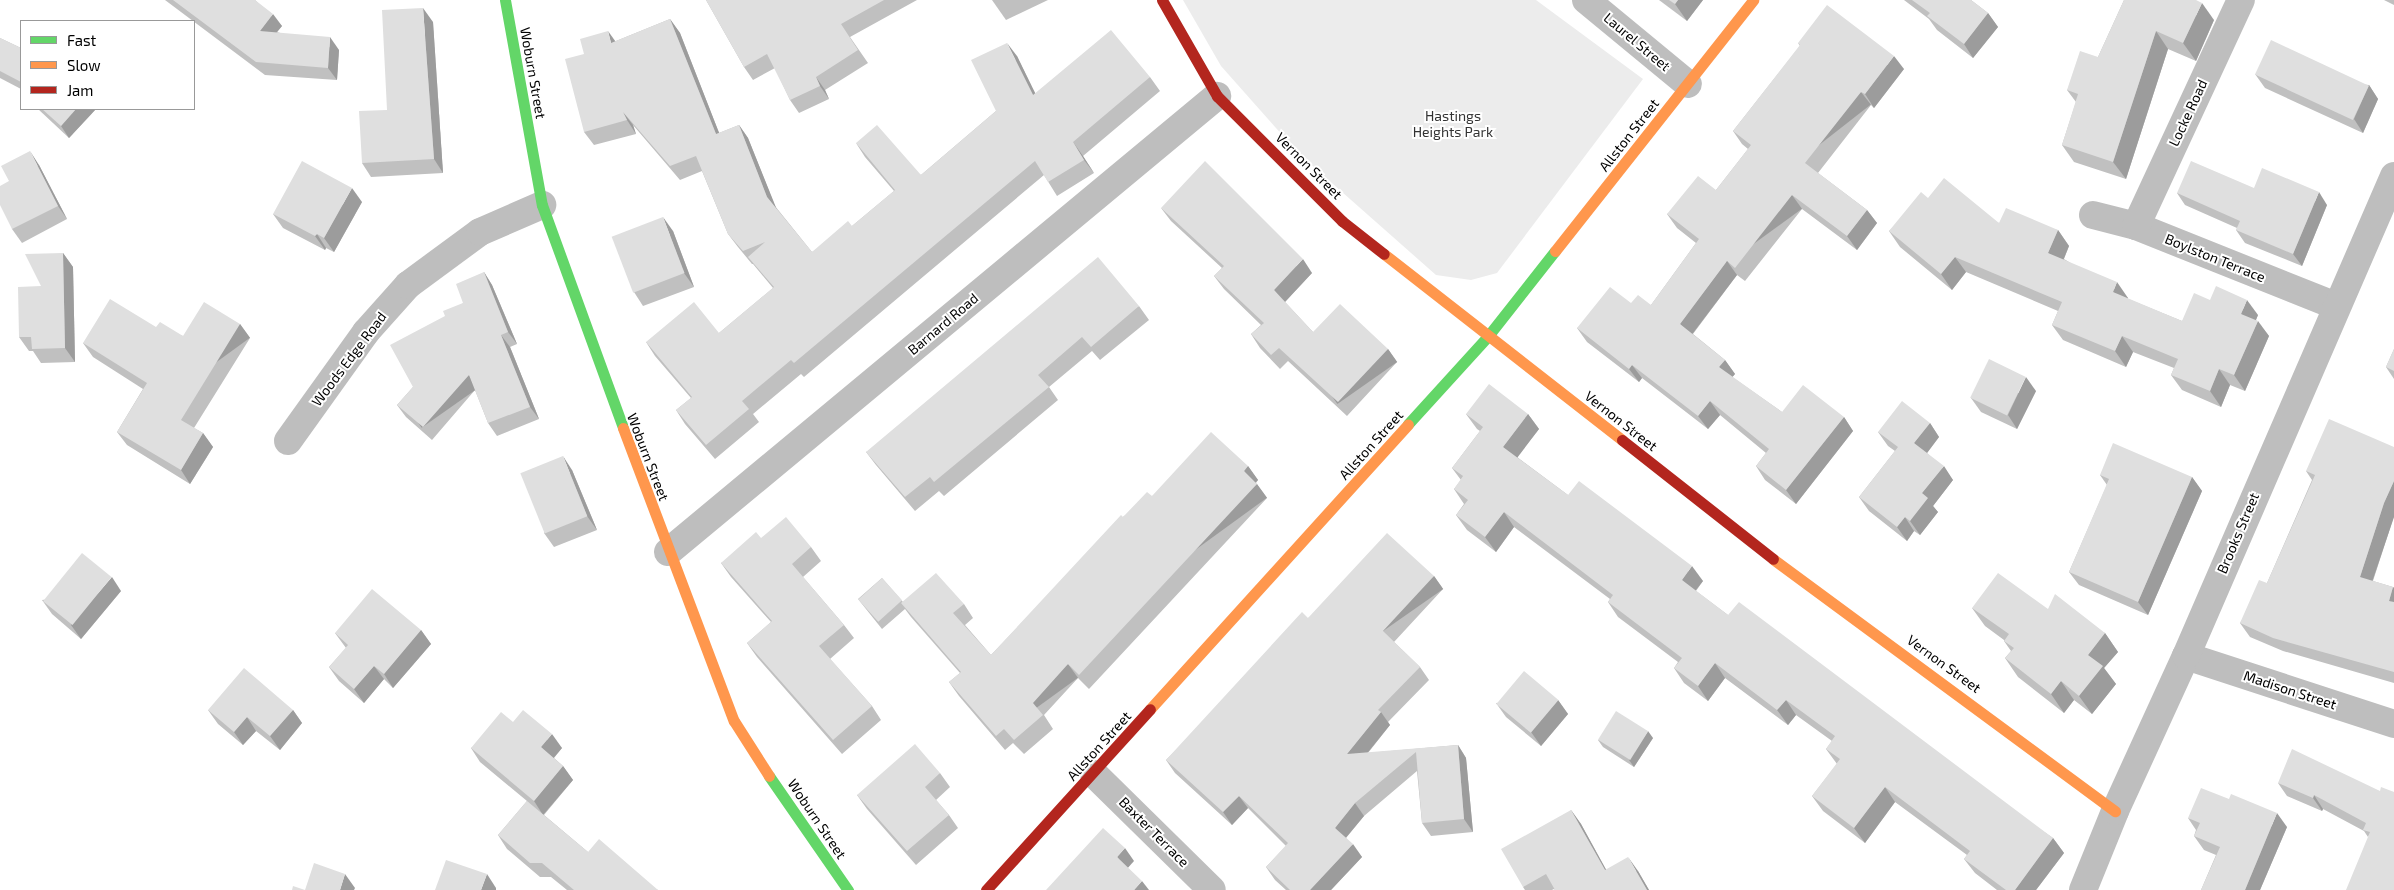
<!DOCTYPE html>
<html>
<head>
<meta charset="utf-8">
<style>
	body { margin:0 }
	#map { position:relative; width:2394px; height:890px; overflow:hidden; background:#fff; font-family:"Exo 2",sans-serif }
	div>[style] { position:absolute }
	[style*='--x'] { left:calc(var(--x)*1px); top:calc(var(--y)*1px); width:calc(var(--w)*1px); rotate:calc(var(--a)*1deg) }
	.green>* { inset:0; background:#ececec }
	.street>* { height:28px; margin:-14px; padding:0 14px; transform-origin:14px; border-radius:14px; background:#bebebe }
	.fast>* { height:11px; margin:-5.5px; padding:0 5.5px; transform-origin:5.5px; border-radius:5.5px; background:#63d668 }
	.slow>* { height:11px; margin:-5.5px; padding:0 5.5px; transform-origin:5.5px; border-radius:5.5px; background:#ff974d }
	.jam>* { height:11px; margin:-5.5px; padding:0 5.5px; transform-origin:5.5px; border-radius:5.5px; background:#b3261e }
	.wall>* { inset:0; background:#c0c0c0 }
	.shaded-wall>* { inset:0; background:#9c9c9c; transform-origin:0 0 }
	.building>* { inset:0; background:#dfdfdf; transform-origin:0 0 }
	span { translate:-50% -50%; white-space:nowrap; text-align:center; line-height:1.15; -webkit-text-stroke:4px #fff; paint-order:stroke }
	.street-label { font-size:14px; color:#000 }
	.park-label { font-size:14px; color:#333 }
	.legend { position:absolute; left:20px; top:20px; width:175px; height:90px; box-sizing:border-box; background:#fff; border:1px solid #999; margin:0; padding:6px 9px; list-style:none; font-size:15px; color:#000 }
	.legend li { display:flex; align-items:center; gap:10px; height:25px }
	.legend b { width:25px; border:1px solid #999 }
</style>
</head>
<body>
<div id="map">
	<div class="green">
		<div style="clip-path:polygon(1183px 0,1536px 0,1643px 79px,1497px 273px,1471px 280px,1436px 275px,1299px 154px,1221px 66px)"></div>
	</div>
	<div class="street">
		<div style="--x:1586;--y:0;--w:132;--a:39.5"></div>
		<div style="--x:2093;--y:215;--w:44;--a:14.3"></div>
		<div style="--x:2136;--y:226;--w:215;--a:21.8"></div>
		<div style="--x:2136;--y:226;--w:249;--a:-65.1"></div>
		<div style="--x:288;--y:441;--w:134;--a:-54.4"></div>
		<div style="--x:366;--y:332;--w:63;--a:-48.2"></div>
		<div style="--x:408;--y:285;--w:89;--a:-36.4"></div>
		<div style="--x:480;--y:232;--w:68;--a:-23.5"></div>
		<div style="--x:668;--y:552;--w:714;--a:-39.71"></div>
		<div style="--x:2186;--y:656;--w:219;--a:18.1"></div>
		<div style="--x:1094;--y:774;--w:165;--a:44.5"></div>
		<div style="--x:2083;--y:890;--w:85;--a:-67.9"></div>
		<div style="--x:2115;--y:811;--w:170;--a:-65.4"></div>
		<div style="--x:2186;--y:656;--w:523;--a:-66.57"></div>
	</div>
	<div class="fast">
		<div style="--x:505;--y:0;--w:208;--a:79.8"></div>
		<div style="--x:542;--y:205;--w:237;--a:70"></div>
		<div style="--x:1408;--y:424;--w:119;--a:-47.7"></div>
		<div style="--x:1488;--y:336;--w:108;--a:-51.8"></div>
		<div style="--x:769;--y:776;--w:139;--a:55.3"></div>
	</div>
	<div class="slow">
		<div style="--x:1555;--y:251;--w:320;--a:-51.7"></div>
		<div style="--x:1384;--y:254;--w:302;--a:38"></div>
		<div style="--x:623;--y:428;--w:313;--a:69.3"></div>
		<div style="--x:734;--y:721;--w:65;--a:57.5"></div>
		<div style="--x:1773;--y:559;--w:425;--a:36.4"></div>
		<div style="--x:1150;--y:709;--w:384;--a:-47.8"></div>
	</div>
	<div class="jam">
		<div style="--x:1162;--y:0;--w:111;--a:60.2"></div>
		<div style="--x:1217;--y:96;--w:177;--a:45"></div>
		<div style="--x:1342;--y:221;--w:53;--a:38.2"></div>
		<div style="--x:1622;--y:440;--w:192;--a:38.2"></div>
		<div style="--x:986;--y:890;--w:244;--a:-47.8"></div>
	</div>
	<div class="wall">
		<div style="clip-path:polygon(165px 0,255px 0,282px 26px,277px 32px,339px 50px,337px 80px,265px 75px)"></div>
		<div style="clip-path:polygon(706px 0,917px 0,850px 37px,868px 63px,825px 90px,829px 99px,799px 113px,790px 100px,775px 68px,753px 80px,744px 67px)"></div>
		<div style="clip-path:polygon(992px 0,1048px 0,1006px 20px)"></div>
		<div style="clip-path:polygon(1659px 0,1703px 0,1687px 21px)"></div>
		<div style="clip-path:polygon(1904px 0,1971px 0,1988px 13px,1998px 27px,1973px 58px,1937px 30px,1929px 19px)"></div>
		<div style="clip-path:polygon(2124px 0,2214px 20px,2196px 61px,2168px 49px,2126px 179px,2074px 162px,2062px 145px,2076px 102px,2067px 90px,2098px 57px)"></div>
		<div style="clip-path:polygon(2384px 0,2394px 0,2394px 5px)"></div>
		<div style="clip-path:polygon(670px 19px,680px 33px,719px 133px,739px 125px,748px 138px,775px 206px,812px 252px,852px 226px,894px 191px,865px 157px,856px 143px,921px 175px,996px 111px,1017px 56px,1035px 94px,1150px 77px,1160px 91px,1083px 156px,1094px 173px,1057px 196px,1044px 175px,804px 377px,801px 374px,753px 414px,759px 422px,715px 459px,685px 424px,676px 410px,691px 398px,655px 356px,646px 342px,719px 333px,773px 288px,753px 264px,752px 264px,738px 247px,728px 234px,702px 171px,680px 180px,633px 125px,636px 134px,594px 145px,584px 132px,584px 54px)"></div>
		<div style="clip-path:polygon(433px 22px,443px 173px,371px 177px,362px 163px,387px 110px)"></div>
		<div style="clip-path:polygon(0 38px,21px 48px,21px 89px,0 78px)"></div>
		<div style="clip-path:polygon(1798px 43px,1904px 69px,1874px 108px,1871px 105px,1818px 173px,1867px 210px,1877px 223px,1857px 250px,1802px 209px,1745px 281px,1737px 275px,1693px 334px,1725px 360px,1735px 374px,1732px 377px,1782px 412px,1844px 417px,1853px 431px,1796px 504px,1765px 480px,1756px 466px,1766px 453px,1720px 415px,1708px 429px,1642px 378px,1639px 382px,1587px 342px,1577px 328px,1631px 303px,1651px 305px,1696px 243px,1677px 228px,1667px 214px,1716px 190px,1748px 149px,1742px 144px,1733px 131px,1800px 46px)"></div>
		<div style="clip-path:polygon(2255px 74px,2369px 85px,2378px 99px,2363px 133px,2265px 88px)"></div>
		<div style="clip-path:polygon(38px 109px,96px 109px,69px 138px)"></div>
		<div style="clip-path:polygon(39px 165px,67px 219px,22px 243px,12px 229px,9px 181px)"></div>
		<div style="clip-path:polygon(2254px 188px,2327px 205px,2302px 266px,2245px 243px,2236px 230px,2237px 228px,2185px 205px,2177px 193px)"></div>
		<div style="clip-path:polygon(1928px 198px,1999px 223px,2058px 230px,2069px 246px,2064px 259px,2128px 298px,2128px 299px,2182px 321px,2210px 300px,2258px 315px,2256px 320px,2269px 336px,2245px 391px,2230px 385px,2221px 407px,2182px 390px,2171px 375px,2174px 368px,2133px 352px,2126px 367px,2063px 340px,2052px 325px,2058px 311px,1966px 272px,1952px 290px,1900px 247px,1889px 231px)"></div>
		<div style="clip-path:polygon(362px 202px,334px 252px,326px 248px,325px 250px,283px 228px,273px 214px)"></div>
		<div style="clip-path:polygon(1161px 208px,1312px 273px,1285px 302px,1313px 332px,1388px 349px,1397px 362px,1347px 416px,1288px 361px,1280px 369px,1260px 348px,1251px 334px,1261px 325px,1224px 289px,1214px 276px,1222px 268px,1171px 221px)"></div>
		<div style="clip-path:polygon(673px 231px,694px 287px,643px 306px,634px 292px)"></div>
		<div style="clip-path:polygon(63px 253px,73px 267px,75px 362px,41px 363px,33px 351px,29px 351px,19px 337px,41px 286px)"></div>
		<div style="clip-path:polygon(484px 272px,492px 285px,517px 344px,510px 347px,539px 419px,497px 436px,488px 423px,475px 390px,432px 440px,406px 417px,397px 405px,413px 387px,463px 303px)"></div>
		<div style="clip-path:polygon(1139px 306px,1149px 320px,1100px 360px,1092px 351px,1049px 387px,1058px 400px,944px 496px,939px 491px,915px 511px,876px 465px,866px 452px)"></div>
		<div style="clip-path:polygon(240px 324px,250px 338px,194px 428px,203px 433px,213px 447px,190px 484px,127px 445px,117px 432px,143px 389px,93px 357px,83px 343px,156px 327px,183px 336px)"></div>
		<div style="clip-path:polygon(2394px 349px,2394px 379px,2386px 367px)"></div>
		<div style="clip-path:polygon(2036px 391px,2017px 429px,1981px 412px,1971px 398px)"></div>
		<div style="clip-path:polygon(1466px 414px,1528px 414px,1539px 429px,1517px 457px,1568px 495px,1703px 581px,1696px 591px,1728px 615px,2053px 838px,2064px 853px,2036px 890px,1997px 890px,1975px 873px,1964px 859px,1967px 855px,1895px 802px,1865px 843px,1823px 811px,1812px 796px,1837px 764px,1826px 749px,1832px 741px,1796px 715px,1788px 725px,1725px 678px,1708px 701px,1684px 683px,1674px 668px,1678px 662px,1618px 617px,1608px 602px,1610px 599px,1514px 527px,1496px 552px,1467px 530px,1456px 515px,1464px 504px,1454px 489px,1461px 480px,1452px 468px,1480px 431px,1477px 429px)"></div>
		<div style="clip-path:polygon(1930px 423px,1939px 437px,1927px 453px,1953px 480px,1933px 506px,1938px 512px,1920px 535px,1914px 531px,1907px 541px,1869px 511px,1859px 497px,1895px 451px,1888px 446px,1878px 432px)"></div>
		<div style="clip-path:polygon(2394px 447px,2394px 516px,2373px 581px,2393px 587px,2394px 588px,2394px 683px,2283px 651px,2250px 637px,2240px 623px,2267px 583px,2312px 480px,2306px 471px)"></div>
		<div style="clip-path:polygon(1248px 466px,1258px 480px,1256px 483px,1267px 498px,1089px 689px,1078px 678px,1044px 715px,1053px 729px,1024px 754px,1013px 743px,1005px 750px,959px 696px,949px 682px,960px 673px,911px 617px,905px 609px,882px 629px,858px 599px,882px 578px,903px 602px,964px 604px,973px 618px,965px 625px,991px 655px,1123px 517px,1152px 496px)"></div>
		<div style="clip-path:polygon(572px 470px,597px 530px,554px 547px,544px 533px)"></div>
		<div style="clip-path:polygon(2100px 475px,2192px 477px,2202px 491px,2148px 615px,2079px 585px,2069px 572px,2107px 485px)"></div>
		<div style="clip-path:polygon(761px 538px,811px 547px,821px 561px,803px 577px,844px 625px,854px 638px,830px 659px,872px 706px,881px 720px,842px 754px,757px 657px,747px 643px,771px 622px,731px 577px,721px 563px)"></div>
		<div style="clip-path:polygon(1434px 576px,1443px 589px,1394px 642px,1420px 667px,1429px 680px,1388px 722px,1390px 725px,1368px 753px,1458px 745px,1466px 758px,1473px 832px,1431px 836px,1422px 823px,1417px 771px,1364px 816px,1346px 838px,1362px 857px,1331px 890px,1286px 890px,1275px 880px,1266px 867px,1286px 846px,1248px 808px,1232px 825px,1175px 773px,1166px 760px,1308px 618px)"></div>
		<div style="clip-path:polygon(121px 591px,81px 639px,52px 614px,42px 600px)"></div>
		<div style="clip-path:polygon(1972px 608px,2048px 609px,2105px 633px,2118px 652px,2104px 668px,2116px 684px,2092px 714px,2074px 700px,2064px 713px,2018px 677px,2005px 658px,2011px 651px,2004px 641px,2004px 640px,1985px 626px)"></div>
		<div style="clip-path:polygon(421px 630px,431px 644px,393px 688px,384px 679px,364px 703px,339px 681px,329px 667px,346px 648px,335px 633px)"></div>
		<div style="clip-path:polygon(1558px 700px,1568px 714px,1541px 746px,1506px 717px,1496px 703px)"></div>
		<div style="clip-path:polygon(208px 710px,293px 710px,302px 723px,280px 750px,256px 731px,243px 745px,218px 724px)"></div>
		<div style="clip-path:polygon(513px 722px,562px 748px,554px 758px,563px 766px,573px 780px,544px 815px,588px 852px,658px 890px,567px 890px,551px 877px,540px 877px,507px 849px,498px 835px,527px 801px,480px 762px,471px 748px)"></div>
		<div style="clip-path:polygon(1653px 738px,1634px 767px,1603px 747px,1598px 740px)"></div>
		<div style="clip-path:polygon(940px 773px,950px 787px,936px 800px,949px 815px,958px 828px,916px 865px,867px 809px,857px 795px)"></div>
		<div style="clip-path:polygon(2278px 783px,2380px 791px,2394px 792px,2368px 837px,2364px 831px,2323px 809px,2322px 811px,2287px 796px)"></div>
		<div style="clip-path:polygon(1571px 810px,1581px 824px,1606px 870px,1638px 871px,1649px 890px,1555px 890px,1554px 889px,1552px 890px,1525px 890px,1523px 887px)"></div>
		<div style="clip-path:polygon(2188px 818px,2287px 827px,2260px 890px,2201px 890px,2216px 855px,2204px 850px,2194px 836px,2196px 830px)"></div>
	</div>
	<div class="shaded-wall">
		<div style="clip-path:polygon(1678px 0,1703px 0,1687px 21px,1675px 4px)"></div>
		<div style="clip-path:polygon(2202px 3px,2214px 20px,2196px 61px,2183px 43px)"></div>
		<div style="clip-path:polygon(423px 8px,433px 22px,443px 173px,434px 159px)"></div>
		<div style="clip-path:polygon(1988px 13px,1998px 27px,1973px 58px,1964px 44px)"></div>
		<div style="clip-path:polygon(273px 14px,282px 26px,268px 43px,260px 31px)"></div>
		<div style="clip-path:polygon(670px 19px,680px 33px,725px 148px,716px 134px)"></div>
		<div style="clip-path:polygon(608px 31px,618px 45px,611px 43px)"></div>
		<div style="clip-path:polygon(2156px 31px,2168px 49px,2126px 179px,2113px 162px)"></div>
		<div style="clip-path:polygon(330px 37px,339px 50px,337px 80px,328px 68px)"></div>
		<div style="clip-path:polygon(1007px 43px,1017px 56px,1043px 109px,1033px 95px)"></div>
		<div style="clip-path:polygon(1894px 56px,1904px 69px,1874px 108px,1865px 94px)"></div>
		<div style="clip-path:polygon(816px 77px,825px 90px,829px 99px,820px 86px)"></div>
		<div style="clip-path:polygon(2369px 85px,2378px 99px,2363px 133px,2354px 119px)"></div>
		<div style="left:1861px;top:92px;width:16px;height:90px;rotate:52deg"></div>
		<div style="clip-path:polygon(76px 109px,96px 109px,69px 138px,61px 126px)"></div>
		<div style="clip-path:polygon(623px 112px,633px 125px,636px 134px,627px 120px)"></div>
		<div style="clip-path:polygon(739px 125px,748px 138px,777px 210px,767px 197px)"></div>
		<div style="clip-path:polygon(1073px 142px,1083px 156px,1094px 173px,1084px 160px)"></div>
		<div style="clip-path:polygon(30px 151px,39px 165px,67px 219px,58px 206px)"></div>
		<div style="clip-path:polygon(352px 188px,362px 202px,334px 252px,324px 238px)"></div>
		<div style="clip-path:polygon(2319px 192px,2327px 205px,2302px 266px,2293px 254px)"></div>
		<div style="left:1792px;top:195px;width:17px;height:93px;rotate:54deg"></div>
		<div style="clip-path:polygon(1867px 210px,1877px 223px,1857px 250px,1847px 236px)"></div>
		<div style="clip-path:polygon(663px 217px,673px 231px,694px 287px,684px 273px)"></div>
		<div style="clip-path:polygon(2058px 230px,2069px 246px,2060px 268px,2048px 253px)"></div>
		<div style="clip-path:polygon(317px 234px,326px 248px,325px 250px,315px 236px)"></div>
		<div style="clip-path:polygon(63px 253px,73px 267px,75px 362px,65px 348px)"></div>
		<div style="clip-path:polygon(1955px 257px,1966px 272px,1952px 290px,1941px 274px)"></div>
		<div style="clip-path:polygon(1303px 259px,1312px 273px,1284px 303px,1274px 290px)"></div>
		<div style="clip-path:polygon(1727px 261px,1737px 275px,1690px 337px,1680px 324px)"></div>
		<div style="clip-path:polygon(484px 272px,492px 285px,517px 344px,508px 332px)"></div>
		<div style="clip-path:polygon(2117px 282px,2128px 298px,2124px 308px,2113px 292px)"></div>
		<div style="clip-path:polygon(2247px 300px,2258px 315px,2252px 329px,2241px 314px)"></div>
		<div style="clip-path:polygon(2258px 321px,2269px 336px,2245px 391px,2234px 375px)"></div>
		<div style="left:240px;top:324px;width:17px;height:113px;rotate:54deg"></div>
		<div style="clip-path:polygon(501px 335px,510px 347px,539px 419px,530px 407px)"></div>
		<div style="clip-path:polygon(2122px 336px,2133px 352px,2126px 367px,2115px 351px)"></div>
		<div style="left:1388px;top:349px;width:16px;height:73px;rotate:55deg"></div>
		<div style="clip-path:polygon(1725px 360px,1735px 374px,1729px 381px,1719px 367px)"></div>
		<div style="clip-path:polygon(1632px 365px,1642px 378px,1639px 382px,1629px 369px)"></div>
		<div style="clip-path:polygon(2219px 369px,2230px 385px,2221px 407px,2210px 391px)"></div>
		<div style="left:469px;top:375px;width:16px;height:69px;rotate:55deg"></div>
		<div style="clip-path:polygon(2026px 377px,2036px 391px,2017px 429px,2008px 415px)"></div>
		<div style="clip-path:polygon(1710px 401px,1720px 415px,1708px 429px,1698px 416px)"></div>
		<div style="clip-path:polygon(1528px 414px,1539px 429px,1514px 462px,1503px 447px)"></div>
		<div style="clip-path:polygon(1844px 417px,1853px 431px,1796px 504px,1786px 490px)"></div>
		<div style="clip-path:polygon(1930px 423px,1939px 437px,1924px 457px,1914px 443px)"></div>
		<div style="clip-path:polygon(203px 433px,213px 447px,190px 484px,181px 470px)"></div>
		<div style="clip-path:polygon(563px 456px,572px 470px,597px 530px,587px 516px)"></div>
		<div style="clip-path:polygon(1248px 466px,1258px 480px,1253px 485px,1244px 471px)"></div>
		<div style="clip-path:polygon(1944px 466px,1953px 480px,1933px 506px,1938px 512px,1920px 535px,1910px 521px,1922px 493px)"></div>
		<div style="clip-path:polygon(2192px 477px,2202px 491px,2148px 615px,2138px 602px)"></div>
		<div style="clip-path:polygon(2394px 481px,2394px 517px,2369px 591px,2360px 577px,2384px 503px)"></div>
		<div style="left:1257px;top:484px;width:17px;height:261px;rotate:54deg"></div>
		<div style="clip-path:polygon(1504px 512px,1514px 527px,1496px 552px,1485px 537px)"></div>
		<div style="clip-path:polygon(1905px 517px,1914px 531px,1907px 541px,1897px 527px)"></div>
		<div style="clip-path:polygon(1692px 566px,1703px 581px,1692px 595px,1682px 580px)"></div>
		<div style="left:1434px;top:576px;width:16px;height:75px;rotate:55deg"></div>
		<div style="clip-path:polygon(112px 577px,121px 591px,81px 639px,71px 625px)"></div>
		<div style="clip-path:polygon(2393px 587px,2394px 588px,2394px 608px,2389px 601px)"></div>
		<div style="clip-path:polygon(421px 630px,431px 644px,393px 688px,384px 674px)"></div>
		<div style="clip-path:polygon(2105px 633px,2118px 652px,2104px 668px,2116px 684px,2092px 714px,2079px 696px,2088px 655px)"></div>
		<div style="clip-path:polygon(1715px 663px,1725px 678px,1708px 701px,1698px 686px)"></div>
		<div style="left:1068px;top:664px;width:17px;height:52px;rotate:54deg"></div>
		<div style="clip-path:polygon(374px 666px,384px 679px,364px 703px,354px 689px)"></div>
		<div style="clip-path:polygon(2061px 681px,2074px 700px,2064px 713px,2051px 694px)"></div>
		<div style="clip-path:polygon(1558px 700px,1568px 714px,1541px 746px,1531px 732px)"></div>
		<div style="clip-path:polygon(1786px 700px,1796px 715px,1788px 725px,1777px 710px)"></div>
		<div style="clip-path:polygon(293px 710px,302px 723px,280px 750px,270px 736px)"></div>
		<div style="clip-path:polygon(1381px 712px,1390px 725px,1356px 767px,1347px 754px)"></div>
		<div style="clip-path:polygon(247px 717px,256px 731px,243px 745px,234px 732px)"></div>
		<div style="clip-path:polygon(1648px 731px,1653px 738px,1634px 767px,1629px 760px)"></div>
		<div style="clip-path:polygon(552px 734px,562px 748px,551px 761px,541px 747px)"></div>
		<div style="clip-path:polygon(1458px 745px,1466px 758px,1473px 832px,1464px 819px)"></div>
		<div style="clip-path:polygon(563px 766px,573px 780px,543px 815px,534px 801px)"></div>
		<div style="clip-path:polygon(1885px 787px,1895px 802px,1865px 843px,1854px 828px)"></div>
		<div style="clip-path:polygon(2314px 795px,2323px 809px,2322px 811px,2313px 798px)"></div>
		<div style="clip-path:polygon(1239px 796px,1248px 808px,1232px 825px,1223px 812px)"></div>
		<div style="clip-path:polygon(1355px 803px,1364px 816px,1344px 840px,1335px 828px)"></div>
		<div style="clip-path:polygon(1571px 810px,1581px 824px,1614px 884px,1605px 870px)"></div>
		<div style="clip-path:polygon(2277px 813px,2287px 827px,2260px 890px,2245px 890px)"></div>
		<div style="clip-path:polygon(2053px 838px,2064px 853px,2036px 890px,2015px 890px)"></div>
		<div style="clip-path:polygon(1353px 844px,1362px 857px,1331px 890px,1310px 890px)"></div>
		<div style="clip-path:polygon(1125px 848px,1134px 861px,1126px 870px,1117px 857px)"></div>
		<div style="clip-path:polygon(1628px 857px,1638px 871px,1649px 890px,1647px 890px)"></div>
		<div style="clip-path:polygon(345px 874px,355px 888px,354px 890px,340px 890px)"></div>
		<div style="clip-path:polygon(487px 874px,496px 888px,496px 890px,481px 890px)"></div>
		<div style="clip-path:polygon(1142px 881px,1149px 890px,1134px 890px)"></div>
	</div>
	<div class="building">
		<div style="clip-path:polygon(173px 0,255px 0,273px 14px,260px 31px,330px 37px,328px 68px,256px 62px)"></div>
		<div style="clip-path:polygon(706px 0,884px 0,841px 24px,858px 50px,816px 77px,820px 86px,790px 100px,767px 54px,744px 67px)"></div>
		<div style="clip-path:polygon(1669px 0,1678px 0,1675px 4px)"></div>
		<div style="clip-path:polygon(1912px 0,1971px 0,1988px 13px,1964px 44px,1927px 16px,1930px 13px)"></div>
		<div style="clip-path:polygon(2124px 0,2196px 0,2202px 3px,2183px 43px,2156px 31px,2113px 162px,2062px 145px,2078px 94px,2067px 90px,2080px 51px,2098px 57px)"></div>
		<div style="clip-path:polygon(1827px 5px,1894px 56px,1865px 94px,1861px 92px,1805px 163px,1867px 210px,1847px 236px,1792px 195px,1735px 268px,1727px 261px,1680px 324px,1725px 360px,1719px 367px,1782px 412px,1803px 385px,1844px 417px,1786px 490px,1756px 466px,1769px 449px,1710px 401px,1698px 416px,1632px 365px,1629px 369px,1577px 328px,1610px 287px,1631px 303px,1638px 295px,1651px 305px,1699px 239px,1667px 214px,1698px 176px,1716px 190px,1751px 145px,1733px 131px,1800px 45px,1798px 43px)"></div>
		<div style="clip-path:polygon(423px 8px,434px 159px,362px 163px,359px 111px,387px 110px,382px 10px)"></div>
		<div style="clip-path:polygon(670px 19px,716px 134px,739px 125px,767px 197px,812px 252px,848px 221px,852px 226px,895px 190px,856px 143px,877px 125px,921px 175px,996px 111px,971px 60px,1007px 43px,1033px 95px,1111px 30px,1150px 77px,1073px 142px,1084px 160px,1048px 182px,1035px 161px,794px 363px,791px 360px,742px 401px,749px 409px,706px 445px,676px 410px,692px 397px,646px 342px,694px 302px,719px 333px,774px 287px,748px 257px,765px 242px,743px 251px,728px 234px,696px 156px,670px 166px,623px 112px,627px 120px,584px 132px,565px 59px,584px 54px,580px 39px,608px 31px,611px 43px)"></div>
		<div style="clip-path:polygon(0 38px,21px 48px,21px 82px,0 71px)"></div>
		<div style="left:2271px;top:40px;width:108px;height:38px;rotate:25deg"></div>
		<div style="clip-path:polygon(42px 109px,76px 109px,61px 126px)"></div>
		<div style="clip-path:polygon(30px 151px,58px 206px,12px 229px,0 205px,0 186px,9px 181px,1px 166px)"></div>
		<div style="clip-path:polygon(302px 161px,352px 188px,324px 238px,317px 234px,315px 236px,273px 214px)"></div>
		<div style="clip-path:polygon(1205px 161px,1303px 259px,1274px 290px,1313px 332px,1340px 304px,1388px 349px,1338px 402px,1279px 348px,1271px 355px,1251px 334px,1264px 323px,1214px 276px,1224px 266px,1161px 208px)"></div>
		<div style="clip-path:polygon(2191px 161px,2254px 188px,2262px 168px,2319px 192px,2293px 254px,2236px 230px,2240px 221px,2177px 193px)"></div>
		<div style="clip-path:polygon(1944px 178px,1999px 223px,2006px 208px,2058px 230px,2048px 253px,2117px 282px,2113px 292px,2182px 321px,2194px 293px,2210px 300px,2216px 286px,2247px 300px,2241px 314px,2258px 321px,2234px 375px,2219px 369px,2210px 391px,2171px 375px,2178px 359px,2122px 336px,2115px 351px,2052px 325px,2062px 302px,1955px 257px,1941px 274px,1889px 231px,1921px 192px,1928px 198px)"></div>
		<div style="left:663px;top:217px;width:60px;height:55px;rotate:69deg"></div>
		<div style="clip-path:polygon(63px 253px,65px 348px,32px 349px,31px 337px,19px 337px,18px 287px,41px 286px,25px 254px)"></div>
		<div style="clip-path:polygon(1098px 257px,1139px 306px,1091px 347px,1082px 337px,1038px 375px,1049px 387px,934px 482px,930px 477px,905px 497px,866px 452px)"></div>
		<div style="clip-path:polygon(484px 272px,508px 332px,501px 335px,530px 407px,488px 423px,469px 375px,423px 427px,397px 405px,413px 387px,390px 345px,445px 316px,443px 311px,463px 303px,456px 284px)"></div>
		<div style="clip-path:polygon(110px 299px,156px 327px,160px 322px,183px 336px,204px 302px,240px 324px,181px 420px,203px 433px,181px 470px,117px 432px,147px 383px,83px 343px)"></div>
		<div style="clip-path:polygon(2394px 349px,2394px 371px,2386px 367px)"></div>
		<div style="left:1989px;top:359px;width:41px;height:43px;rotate:26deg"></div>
		<div style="clip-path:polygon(1489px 384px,1528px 414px,1503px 447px,1568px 495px,1579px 481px,1692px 566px,1682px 580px,1728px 615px,1739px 602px,2053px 838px,2015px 890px,2006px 890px,1964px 859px,1970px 851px,1885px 787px,1854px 828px,1812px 796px,1840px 759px,1826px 749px,1835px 736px,1786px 700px,1777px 710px,1715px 663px,1698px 686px,1674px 668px,1682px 658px,1608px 602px,1613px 595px,1504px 512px,1485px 537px,1456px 515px,1468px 500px,1454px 489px,1463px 476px,1452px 468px,1483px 427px,1466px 414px)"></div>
		<div style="clip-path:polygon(1902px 401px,1930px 423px,1914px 443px,1944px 466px,1922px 493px,1928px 498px,1910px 521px,1905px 517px,1897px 527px,1859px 497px,1898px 447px,1878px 432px)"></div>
		<div style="clip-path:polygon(2329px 419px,2394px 447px,2394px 481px,2384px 503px,2360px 577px,2393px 587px,2389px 601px,2394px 602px,2394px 672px,2273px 638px,2240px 623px,2259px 580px,2267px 583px,2315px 475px,2306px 471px)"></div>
		<div style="clip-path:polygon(1211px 432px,1248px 466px,1244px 471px,1257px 484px,1079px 675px,1068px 664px,1033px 703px,1043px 715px,1014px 740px,1004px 729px,996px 736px,949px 682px,961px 672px,901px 603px,936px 573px,964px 604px,953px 613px,991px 655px,1121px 515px,1123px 517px,1147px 492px,1152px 496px)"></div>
		<div style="clip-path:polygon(2113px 443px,2192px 477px,2138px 602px,2069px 572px,2109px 479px,2100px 475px)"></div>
		<div style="left:563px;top:456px;width:65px;height:46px;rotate:68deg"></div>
		<div style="clip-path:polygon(786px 517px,811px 547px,792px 564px,844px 625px,819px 646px,872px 706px,833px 740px,747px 643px,772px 621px,721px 563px,756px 532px,761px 538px)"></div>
		<div style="clip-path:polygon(1387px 533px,1434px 576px,1383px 631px,1420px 667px,1378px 710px,1381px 712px,1347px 754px,1458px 745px,1464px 819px,1422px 823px,1416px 752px,1355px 803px,1335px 828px,1353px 844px,1310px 890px,1290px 890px,1266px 867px,1288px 843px,1239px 796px,1223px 812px,1166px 760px,1302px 612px,1308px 618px)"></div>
		<div style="left:82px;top:553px;width:38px;height:62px;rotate:39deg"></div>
		<div style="clip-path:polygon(1998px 573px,2048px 609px,2055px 594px,2105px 633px,2088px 655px,2103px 666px,2079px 696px,2061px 681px,2051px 694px,2005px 658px,2014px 648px,2004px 641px,2009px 634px,1972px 608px)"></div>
		<div style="left:882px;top:578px;width:30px;height:32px;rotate:48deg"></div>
		<div style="clip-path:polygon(372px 589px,421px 630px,384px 674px,374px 666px,354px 689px,329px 667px,348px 645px,335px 633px)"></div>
		<div style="clip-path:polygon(244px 668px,293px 710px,270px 736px,247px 717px,234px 732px,208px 710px)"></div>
		<div style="left:1524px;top:671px;width:45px;height:43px;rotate:40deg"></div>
		<div style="clip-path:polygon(523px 710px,552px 734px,541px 747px,563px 766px,534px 801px,471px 748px,501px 712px,513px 722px)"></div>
		<div style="left:1616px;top:711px;width:38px;height:34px;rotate:32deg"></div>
		<div style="clip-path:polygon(915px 744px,940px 773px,925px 787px,949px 815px,907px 851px,857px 795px)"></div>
		<div style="clip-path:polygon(2292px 749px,2380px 791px,2381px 787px,2394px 792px,2394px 890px,2346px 890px,2370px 832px,2363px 830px,2366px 823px,2314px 795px,2313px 798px,2278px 783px)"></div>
		<div style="clip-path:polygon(2201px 788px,2229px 799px,2231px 794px,2277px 813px,2245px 890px,2201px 890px,2220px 847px,2194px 836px,2200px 823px,2188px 818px)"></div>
		<div style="clip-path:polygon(527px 801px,588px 852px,599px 839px,658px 890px,574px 890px,542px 863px,530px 863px,498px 835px)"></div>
		<div style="clip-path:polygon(1571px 810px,1605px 870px,1628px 857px,1647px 890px,1555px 890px,1546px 874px,1523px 887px,1501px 849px)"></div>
		<div style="clip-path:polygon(1103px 828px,1125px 848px,1117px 857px,1142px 881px,1134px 890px,1046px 890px)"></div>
		<div style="clip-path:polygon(446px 860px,487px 874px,481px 890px,435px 890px)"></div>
		<div style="clip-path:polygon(314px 863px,345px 874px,340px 890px,292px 890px,293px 886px,305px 890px)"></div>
	</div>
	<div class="street-label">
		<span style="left:1637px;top:42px;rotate:40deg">Laurel Street</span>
		<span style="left:533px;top:73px;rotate:80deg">Woburn Street</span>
		<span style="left:2188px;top:113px;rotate:-65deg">Locke Road</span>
		<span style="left:1629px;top:135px;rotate:-52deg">Allston Street</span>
		<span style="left:1309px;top:166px;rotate:45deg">Vernon Street</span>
		<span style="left:2215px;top:258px;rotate:22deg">Boylston Terrace</span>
		<span style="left:943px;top:324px;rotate:-40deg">Barnard Road</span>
		<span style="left:349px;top:359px;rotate:-53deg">Woods Edge Road</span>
		<span style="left:1621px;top:421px;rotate:38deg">Vernon Street</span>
		<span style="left:1371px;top:445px;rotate:-48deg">Allston Street</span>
		<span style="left:648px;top:457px;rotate:69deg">Woburn Street</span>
		<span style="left:2238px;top:533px;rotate:-67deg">Brooks Street</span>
		<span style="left:1944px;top:664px;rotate:36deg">Vernon Street</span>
		<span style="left:2290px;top:690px;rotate:18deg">Madison Street</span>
		<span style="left:1099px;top:746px;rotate:-48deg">Allston Street</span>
		<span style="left:817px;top:819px;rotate:56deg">Woburn Street</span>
		<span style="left:1154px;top:832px;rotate:45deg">Baxter Terrace</span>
	</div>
	<div class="park-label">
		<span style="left:1453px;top:124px">Hastings<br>Heights Park</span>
	</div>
	<ul class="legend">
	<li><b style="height:6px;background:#63d668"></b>Fast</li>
	<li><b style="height:6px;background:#ff974d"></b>Slow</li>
	<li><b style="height:6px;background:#b3261e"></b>Jam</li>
	</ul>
</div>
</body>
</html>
